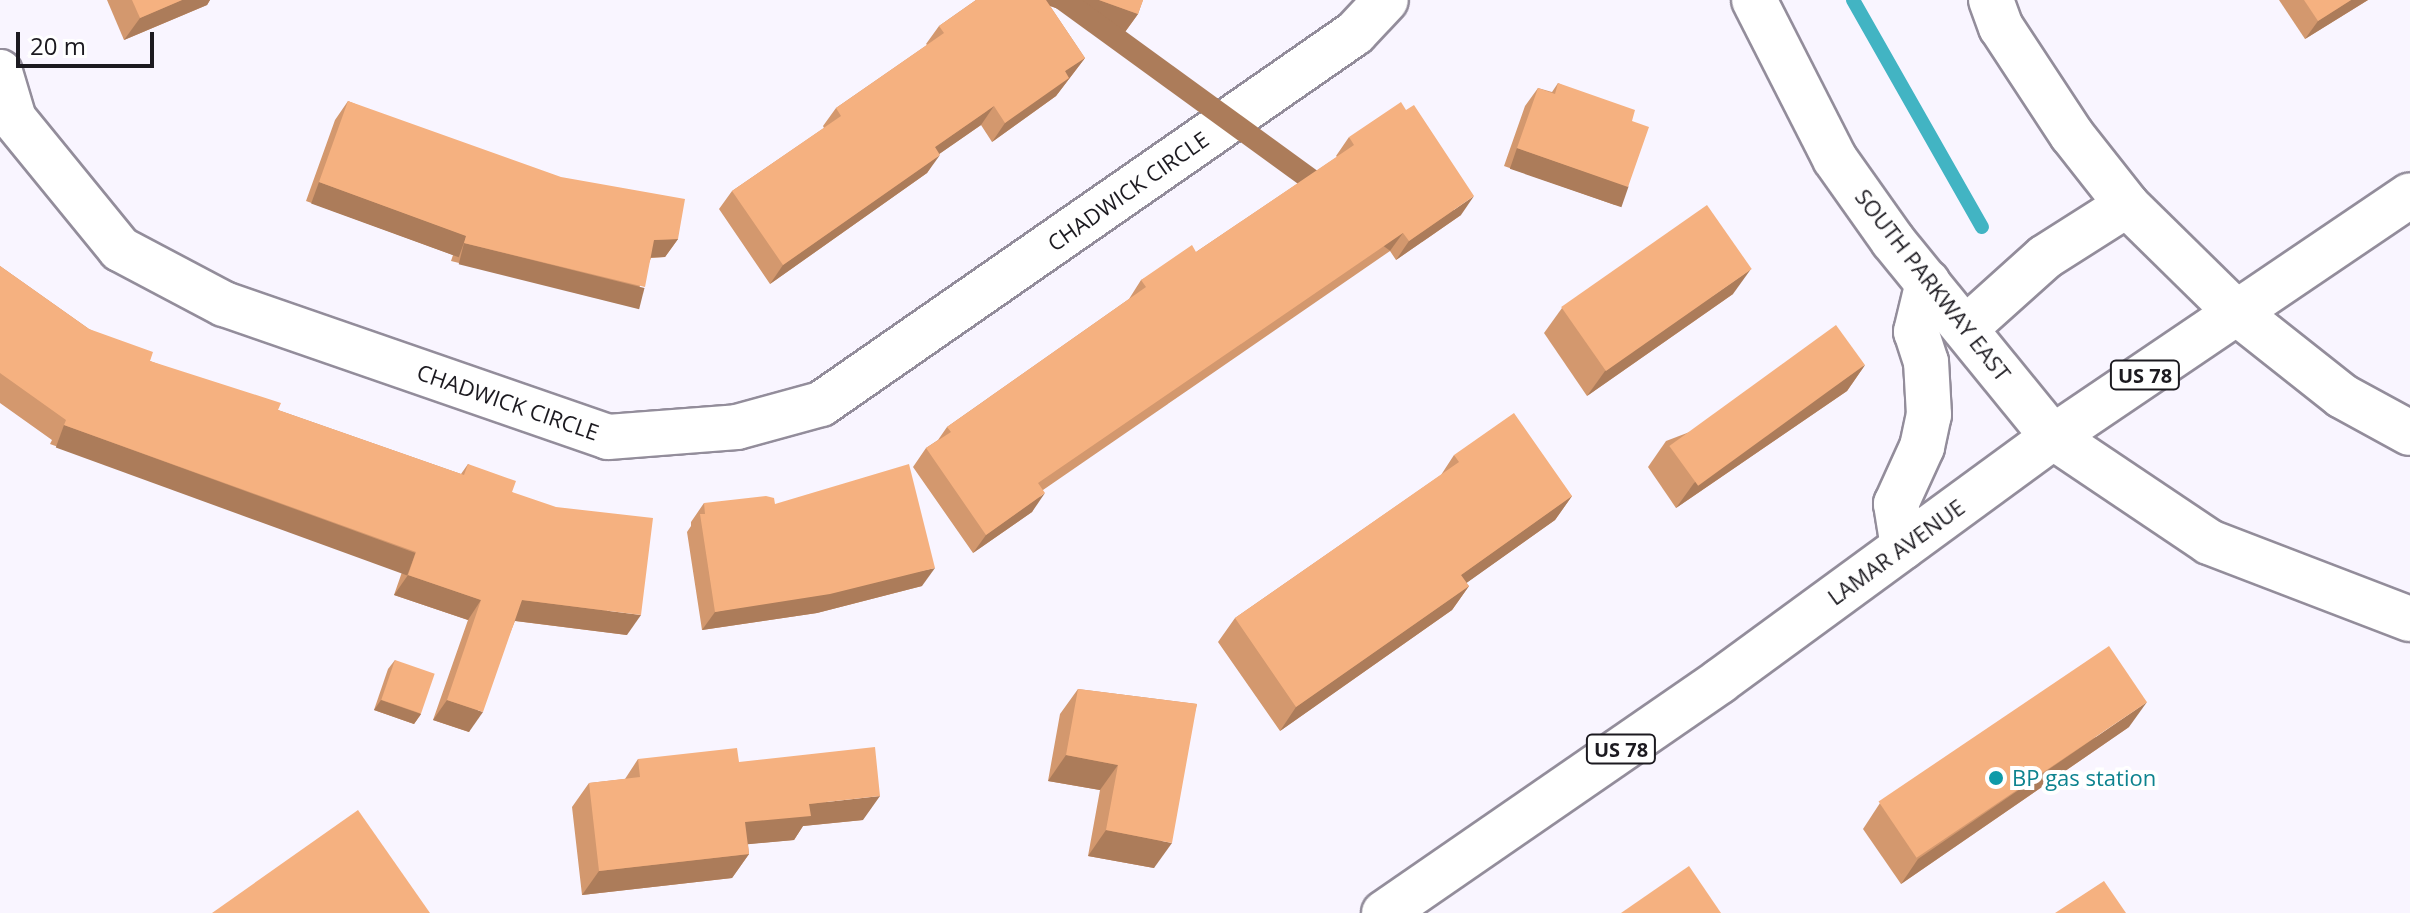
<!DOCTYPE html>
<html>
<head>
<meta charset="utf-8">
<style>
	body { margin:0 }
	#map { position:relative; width:2410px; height:913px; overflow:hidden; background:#f9f5ff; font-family:"Open Sans",sans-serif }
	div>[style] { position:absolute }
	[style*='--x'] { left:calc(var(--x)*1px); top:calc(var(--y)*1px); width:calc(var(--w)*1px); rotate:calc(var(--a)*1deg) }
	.stream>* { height:14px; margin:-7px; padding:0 7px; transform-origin:7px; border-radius:7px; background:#42b4c3 }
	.roads { filter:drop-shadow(2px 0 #938d9b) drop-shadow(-2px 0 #938d9b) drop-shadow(0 2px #938d9b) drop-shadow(0 -2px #938d9b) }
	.minor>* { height:44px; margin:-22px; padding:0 22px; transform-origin:22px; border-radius:22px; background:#fff }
	.major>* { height:44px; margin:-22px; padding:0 22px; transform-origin:22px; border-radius:22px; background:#fff }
	.wall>* { inset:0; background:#d3986e }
	.shaded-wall>* { inset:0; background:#ac7c5a; transform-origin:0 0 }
	.building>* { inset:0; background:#f5b180; transform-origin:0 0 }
	.dots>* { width:22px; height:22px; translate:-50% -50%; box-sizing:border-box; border:4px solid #fff; border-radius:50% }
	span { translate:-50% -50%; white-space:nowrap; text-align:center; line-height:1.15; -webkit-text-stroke:8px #fff; paint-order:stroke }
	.shield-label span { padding:2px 6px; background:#fff; border:2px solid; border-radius:6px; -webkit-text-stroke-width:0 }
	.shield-label { font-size:20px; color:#1c1a20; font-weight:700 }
	.street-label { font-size:22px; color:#1c1a20 }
	.culture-label { font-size:22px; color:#0d838f }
	.left { translate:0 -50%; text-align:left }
	.scale { position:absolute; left:16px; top:32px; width:138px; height:36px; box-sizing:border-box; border:4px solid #1c1a20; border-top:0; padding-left:10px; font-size:24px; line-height:28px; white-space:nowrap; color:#1c1a20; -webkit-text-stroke:6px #fff; paint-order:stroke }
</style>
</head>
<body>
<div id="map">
	<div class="stream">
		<div style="--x:1853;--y:0;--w:261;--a:60.4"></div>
	</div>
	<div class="roads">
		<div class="minor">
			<div style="--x:0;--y:72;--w:49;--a:73.4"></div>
			<div style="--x:14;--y:119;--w:168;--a:50.8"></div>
			<div style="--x:120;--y:249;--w:118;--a:27.9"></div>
			<div style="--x:224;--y:304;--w:406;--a:19.1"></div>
			<div style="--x:608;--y:437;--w:129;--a:-4.4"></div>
			<div style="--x:737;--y:427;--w:87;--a:-15.3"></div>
			<div style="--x:821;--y:404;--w:650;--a:-34.79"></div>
			<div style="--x:1355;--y:33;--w:45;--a:-46.8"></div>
		</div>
		<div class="major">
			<div style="--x:1754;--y:0;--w:178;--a:63"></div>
			<div style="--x:1835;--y:159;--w:100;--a:54.7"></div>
			<div style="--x:1893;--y:241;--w:253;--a:50.8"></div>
			<div style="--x:2053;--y:437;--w:188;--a:33.9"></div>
			<div style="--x:2209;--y:542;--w:215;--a:21"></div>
			<div style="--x:1991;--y:0;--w:29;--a:70"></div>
			<div style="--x:2001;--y:27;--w:129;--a:56.7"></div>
			<div style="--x:2072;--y:135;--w:89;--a:51.8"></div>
			<div style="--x:2127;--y:205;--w:153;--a:44.5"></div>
			<div style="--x:2236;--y:312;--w:135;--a:38.4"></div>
			<div style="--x:2342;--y:396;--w:77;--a:28.6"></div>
			<div style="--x:1966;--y:328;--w:106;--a:-41.9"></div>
			<div style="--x:2045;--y:257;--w:97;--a:-32.4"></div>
			<div style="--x:1903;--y:547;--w:44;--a:-99.2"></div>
			<div style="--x:1896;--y:504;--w:63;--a:-65.5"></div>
			<div style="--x:1922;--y:447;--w:33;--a:-78"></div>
			<div style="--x:1929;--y:415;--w:53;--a:-93.2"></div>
			<div style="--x:1926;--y:362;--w:32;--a:-108"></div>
			<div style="--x:1916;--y:332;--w:51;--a:-76.5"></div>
			<div style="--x:1384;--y:913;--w:408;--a:-34.6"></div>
			<div style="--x:1720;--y:681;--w:413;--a:-36.2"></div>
			<div style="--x:2053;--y:437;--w:431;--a:-34.1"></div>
		</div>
	</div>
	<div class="wall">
		<div style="clip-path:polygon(107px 0,210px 0,207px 5px,124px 40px)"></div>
		<div style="clip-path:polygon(976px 0,1143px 0,1138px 14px,1125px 32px,1050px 6px,1085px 58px,1056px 96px,992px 142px,981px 125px,939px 154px,927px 173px,770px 284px,719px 209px,732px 191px,824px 128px,823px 126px,836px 108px,927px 45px,926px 44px,939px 26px)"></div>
		<div style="clip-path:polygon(2279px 0,2368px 0,2305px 39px)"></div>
		<div style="clip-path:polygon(1558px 83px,1632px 121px,1628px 187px,1615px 205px,1504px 166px,1525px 106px,1538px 88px,1552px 92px)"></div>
		<div style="clip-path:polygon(348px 101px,678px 239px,665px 257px,651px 258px,632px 306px,451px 261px,453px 255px,306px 201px,335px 120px)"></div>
		<div style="clip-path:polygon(1349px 137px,1461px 215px,1396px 260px,1390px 251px,1043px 490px,1032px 512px,973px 553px,913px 467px,926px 448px,938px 440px,947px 427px,1129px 299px,1141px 280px,1196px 252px,1337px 157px,1336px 156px)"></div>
		<div style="clip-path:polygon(0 266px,89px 329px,150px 361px,278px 410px,461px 474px,468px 464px,512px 492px,627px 635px,515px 621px,469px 732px,433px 720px,468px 620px,394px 595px,402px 572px,50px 444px,52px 440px,0 403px)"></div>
		<div style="clip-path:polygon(1733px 294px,1587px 396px,1544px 333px,1562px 308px)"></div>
		<div style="clip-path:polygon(1865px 365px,1847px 391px,1676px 508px,1648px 467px,1666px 441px)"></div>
		<div style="clip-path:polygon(1454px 455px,1572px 496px,1555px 520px,1466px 583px,1469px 586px,1452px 610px,1280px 731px,1218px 642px,1235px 618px,1441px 475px)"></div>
		<div style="clip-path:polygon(704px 503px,775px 504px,922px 586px,817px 613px,702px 630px,687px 532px,691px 526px,691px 522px)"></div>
		<div style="clip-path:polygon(395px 660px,421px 714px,414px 724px,374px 710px,388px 669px)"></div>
		<div style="clip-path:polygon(1078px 689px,1197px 704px,1154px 868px,1088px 856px,1100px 790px,1048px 781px,1060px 714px)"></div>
		<div style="clip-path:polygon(2129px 727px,1901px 884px,1863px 829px,1880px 803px)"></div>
		<div style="clip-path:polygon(638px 759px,739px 762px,863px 820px,803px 826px,794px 840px,748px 844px,749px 854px,732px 878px,582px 895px,572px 807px,589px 783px,625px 779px)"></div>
	</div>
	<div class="shaded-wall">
		<div style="clip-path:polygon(182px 0,210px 0,207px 5px,124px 40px,140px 18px)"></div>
		<div style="clip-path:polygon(1033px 0,1099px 0,1138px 14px,1125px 32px)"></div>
		<div style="clip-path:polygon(2351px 0,2368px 0,2305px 39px,2318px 21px)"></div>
		<div style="clip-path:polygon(1085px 58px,1056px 96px,992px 142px,1005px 123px,1065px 71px)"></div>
		<div style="clip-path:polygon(994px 106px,981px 125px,922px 166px,935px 147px)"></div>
		<div style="left:1517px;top:148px;width:118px;height:22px;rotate:19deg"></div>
		<div style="clip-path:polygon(940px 155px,927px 173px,770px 284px,783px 265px)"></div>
		<div style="left:319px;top:182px;width:157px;height:23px;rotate:20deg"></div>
		<div style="clip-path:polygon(1474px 196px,1461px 215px,1396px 260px,1409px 241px)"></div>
		<div style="left:1403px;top:233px;width:22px;height:442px;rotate:126deg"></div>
		<div style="clip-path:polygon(678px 239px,665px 257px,641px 258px,654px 240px)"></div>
		<div style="left:464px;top:243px;width:186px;height:22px;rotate:14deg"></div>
		<div style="clip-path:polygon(1751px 269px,1733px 294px,1587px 396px,1605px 371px)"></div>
		<div style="clip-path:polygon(1865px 365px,1847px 391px,1676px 508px,1694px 483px)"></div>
		<div style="left:64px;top:425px;width:374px;height:24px;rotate:20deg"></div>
		<div style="clip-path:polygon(1045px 493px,1032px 512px,973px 553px,986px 535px)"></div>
		<div style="clip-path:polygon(1572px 496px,1555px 520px,1444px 599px,1461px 575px)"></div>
		<div style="clip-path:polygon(935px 568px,922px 586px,817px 613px,702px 630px,715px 612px)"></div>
		<div style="clip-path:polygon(408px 575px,481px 600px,468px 620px,394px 595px)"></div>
		<div style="clip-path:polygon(1469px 586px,1452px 610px,1280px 731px,1296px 707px)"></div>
		<div style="clip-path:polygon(522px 600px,641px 615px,627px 635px,508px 620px)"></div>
		<div style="clip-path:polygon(381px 700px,421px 714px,414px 724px,374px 710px)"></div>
		<div style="clip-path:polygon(447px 700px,483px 712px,469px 732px,433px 720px)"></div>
		<div style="clip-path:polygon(2147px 702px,2129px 727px,1901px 884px,1918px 859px)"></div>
		<div style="clip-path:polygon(1066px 755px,1118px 765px,1100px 790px,1048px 781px)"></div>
		<div style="clip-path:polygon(880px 796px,863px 820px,803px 826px,794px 840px,729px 846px,745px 822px,809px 804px)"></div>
		<div style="clip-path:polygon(1106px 830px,1172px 843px,1154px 868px,1088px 856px)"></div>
		<div style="clip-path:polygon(749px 854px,732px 878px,582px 895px,599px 871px)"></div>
	</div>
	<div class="building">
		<div style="clip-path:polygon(132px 0,182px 0,140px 18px)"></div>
		<div style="clip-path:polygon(976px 0,1046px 0,1085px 58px,1065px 71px,1069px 78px,1005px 123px,994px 106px,935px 147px,940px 155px,783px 265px,732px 191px,841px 116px,836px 108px,944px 33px,939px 26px)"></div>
		<div style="clip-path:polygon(1099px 0,1143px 0,1138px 14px)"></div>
		<div style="clip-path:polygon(2304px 0,2351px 0,2318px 21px)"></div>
		<div style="clip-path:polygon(1558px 83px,1635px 110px,1632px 121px,1649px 127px,1628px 187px,1517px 148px,1538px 88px,1555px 94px)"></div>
		<div style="clip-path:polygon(348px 101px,561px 177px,685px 199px,678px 239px,654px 240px,645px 287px,464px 243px,466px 236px,319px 182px)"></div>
		<div style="clip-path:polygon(1401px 102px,1406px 110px,1414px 105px,1474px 196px,1409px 241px,1403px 233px,1038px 483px,1045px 493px,986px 535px,926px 448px,951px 432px,947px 427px,1146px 287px,1141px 280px,1192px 245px,1196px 252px,1354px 145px,1349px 137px)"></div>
		<div style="left:1707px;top:205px;width:78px;height:178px;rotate:55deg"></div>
		<div style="clip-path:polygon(0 266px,89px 329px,153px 352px,150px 361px,281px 403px,278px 410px,464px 475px,468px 464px,516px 481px,512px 492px,556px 507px,653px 518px,641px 615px,522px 600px,483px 712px,447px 700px,481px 600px,408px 575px,416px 552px,64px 425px,66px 420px,0 373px)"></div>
		<div style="left:1836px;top:325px;width:49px;height:206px;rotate:54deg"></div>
		<div style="clip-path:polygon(1514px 413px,1572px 496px,1461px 575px,1469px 586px,1296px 707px,1235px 618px,1459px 462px,1454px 455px)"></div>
		<div style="clip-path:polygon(909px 464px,935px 568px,830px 594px,715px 612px,700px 514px,705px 514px,704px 503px,766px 496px,774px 498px,775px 504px)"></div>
		<div style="left:2109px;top:646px;width:68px;height:278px;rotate:56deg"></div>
		<div style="left:395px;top:660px;width:42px;height:42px;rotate:19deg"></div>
		<div style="clip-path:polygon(1078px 689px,1197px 704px,1172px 843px,1106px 830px,1118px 765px,1066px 755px)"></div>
		<div style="clip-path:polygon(875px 747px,880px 796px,809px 804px,811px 816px,745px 822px,749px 854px,599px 871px,589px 783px,640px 777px,638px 759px,737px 748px,739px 762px)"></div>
		<div style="clip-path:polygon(358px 810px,430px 913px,212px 913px)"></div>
		<div style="clip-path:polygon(1689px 866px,1721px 913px,1621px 913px)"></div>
		<div style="clip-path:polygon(2104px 881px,2126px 913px,2055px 913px)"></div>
	</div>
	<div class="dots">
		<div style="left:1996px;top:778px;background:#0f9aa8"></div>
	</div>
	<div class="shield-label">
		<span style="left:2145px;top:375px">US 78</span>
		<span style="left:1621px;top:749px">US 78</span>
	</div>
	<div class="street-label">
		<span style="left:1128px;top:191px;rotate:-35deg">CHADWICK CIRCLE</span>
		<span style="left:1933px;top:285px;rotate:52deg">SOUTH PARKWAY EAST</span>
		<span style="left:508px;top:402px;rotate:19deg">CHADWICK CIRCLE</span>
		<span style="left:1896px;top:552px;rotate:-36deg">LAMAR AVENUE</span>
	</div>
	<div class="culture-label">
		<span class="left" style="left:2012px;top:778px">BP gas station</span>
	</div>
	<div class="scale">20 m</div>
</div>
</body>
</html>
